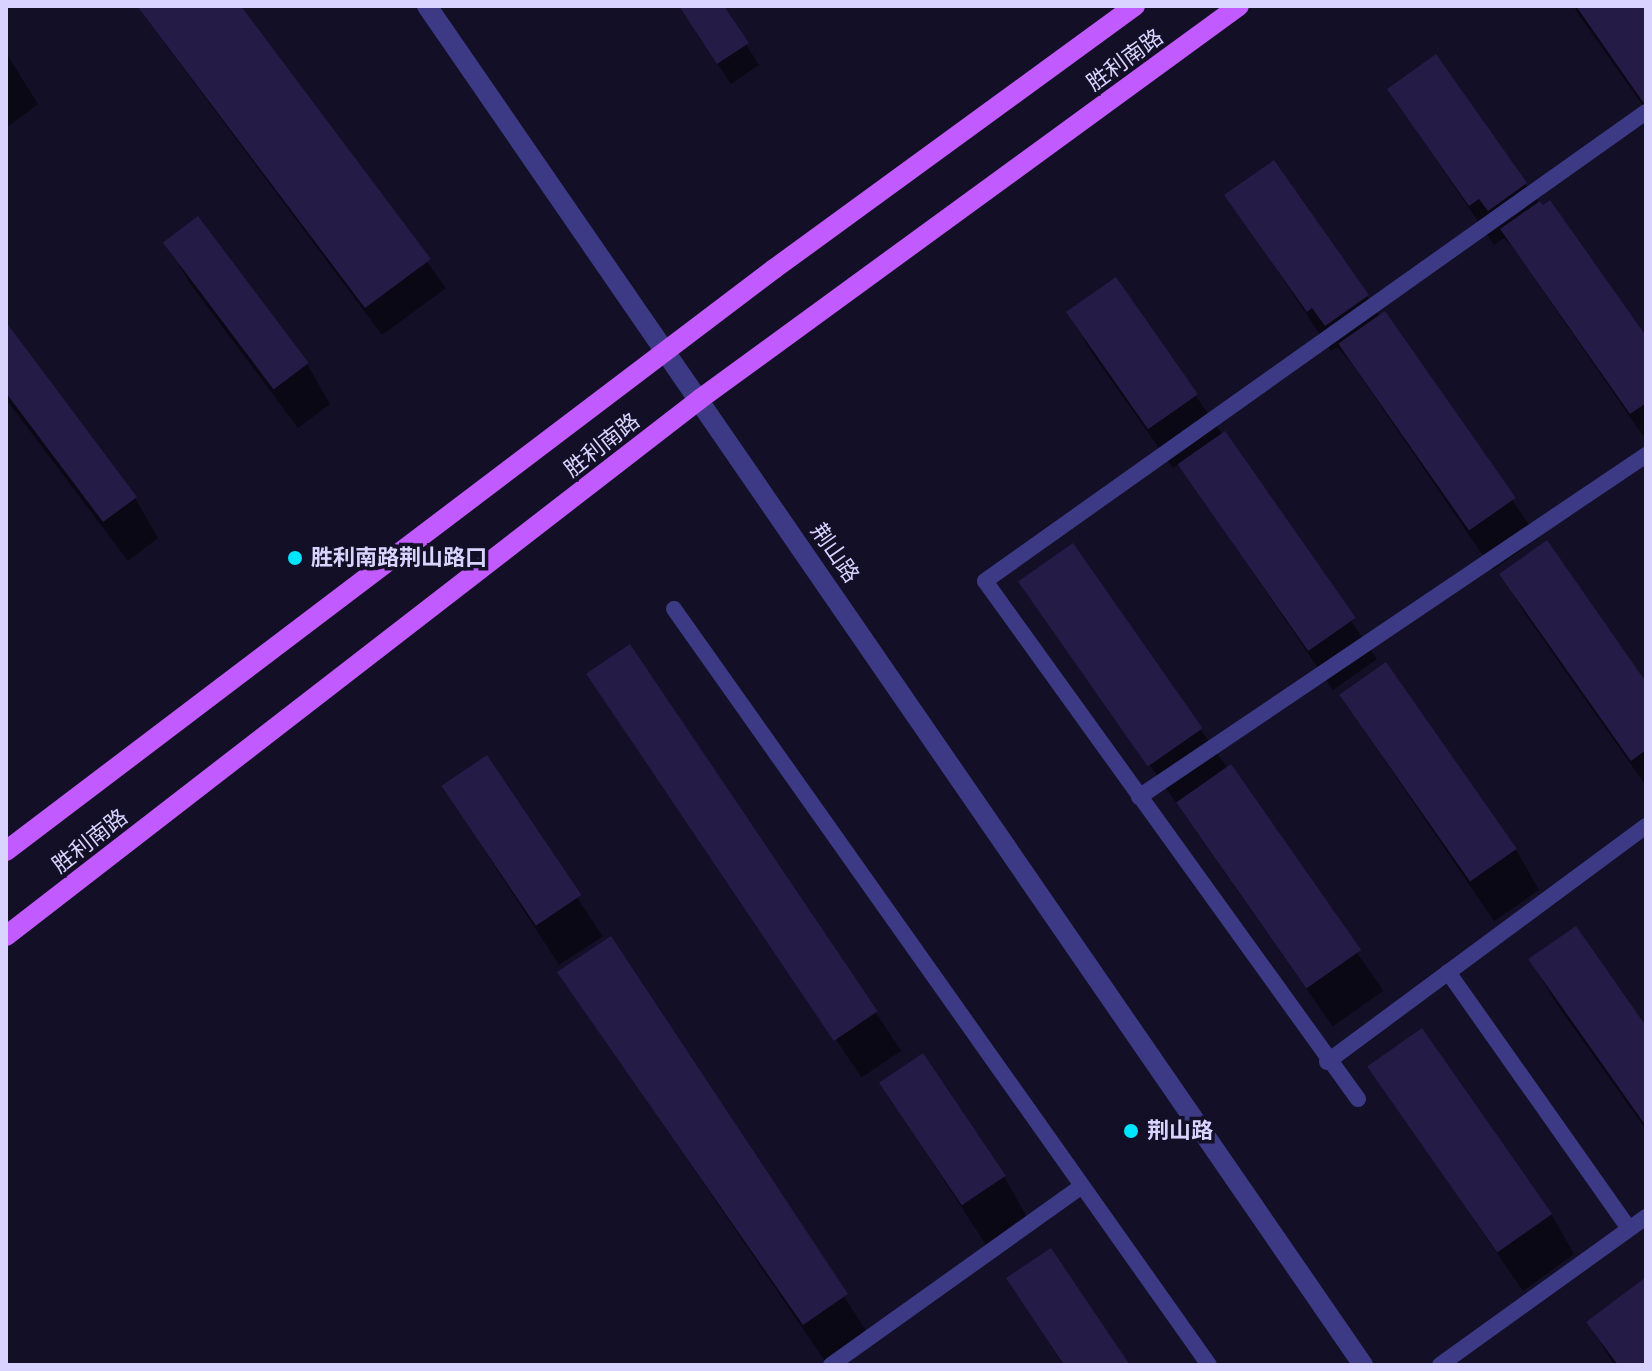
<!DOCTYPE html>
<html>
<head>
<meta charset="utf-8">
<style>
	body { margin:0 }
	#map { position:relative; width:1652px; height:1371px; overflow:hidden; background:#130f26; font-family:"Archivo Narrow","Noto Sans SC",sans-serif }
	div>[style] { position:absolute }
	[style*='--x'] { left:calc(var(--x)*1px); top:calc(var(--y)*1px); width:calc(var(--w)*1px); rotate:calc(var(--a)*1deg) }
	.shadow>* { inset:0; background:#0007; transform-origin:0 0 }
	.building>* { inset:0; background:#241b47; transform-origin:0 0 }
	.service>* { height:16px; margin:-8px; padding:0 8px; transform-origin:8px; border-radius:8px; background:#3d3a85 }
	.tertiary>* { height:20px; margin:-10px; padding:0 10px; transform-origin:10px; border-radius:10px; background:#3d3a85 }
	.primary>* { height:20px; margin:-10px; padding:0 10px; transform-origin:10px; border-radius:10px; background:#c25bff }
	.dots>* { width:22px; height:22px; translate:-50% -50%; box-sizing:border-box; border:4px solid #130f26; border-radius:50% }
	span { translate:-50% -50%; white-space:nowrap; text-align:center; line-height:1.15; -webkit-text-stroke:7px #130f26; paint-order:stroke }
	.street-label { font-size:22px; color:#d9d4ff }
	.poi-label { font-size:22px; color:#d9d4ff; font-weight:700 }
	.left { translate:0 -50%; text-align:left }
	.frame { position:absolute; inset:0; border:8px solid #d9d4ff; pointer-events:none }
</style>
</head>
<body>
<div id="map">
	<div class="shadow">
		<div style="clip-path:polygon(137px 6px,239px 6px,446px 288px,382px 335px)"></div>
		<div style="clip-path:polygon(679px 6px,721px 6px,759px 65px,731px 84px)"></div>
		<div style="clip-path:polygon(1574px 6px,1646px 6px,1646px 110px,1578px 14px)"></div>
		<div style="clip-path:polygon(6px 53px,38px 104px,6px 128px)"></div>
		<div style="clip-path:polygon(1389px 90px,1525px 184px,1646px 340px,1646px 440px,1514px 249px,1504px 238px,1494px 245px)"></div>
		<div style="clip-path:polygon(1227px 195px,1367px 296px,1380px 317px,1385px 313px,1538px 538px,1493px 570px,1352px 364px,1337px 347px,1331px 351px)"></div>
		<div style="clip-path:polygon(197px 219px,307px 364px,330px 404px,298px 428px,189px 282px,166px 242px)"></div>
		<div style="clip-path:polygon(1116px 280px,1377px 659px,1333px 690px,1179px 464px,1173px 468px,1092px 353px,1069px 313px)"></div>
		<div style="clip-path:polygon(6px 346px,135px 498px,158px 538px,128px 561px,6px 399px)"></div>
		<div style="left:1072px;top:546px;width:543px;height:62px;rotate:55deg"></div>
		<div style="clip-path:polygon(1502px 574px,1646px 685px,1646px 786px,1525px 614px)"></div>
		<div style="left:629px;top:647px;width:487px;height:48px;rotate:56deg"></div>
		<div style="clip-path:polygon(1341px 696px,1516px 850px,1539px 890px,1494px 921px)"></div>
		<div style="left:486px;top:757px;width:214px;height:52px;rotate:57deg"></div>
		<div style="clip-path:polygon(611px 939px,869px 1335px,827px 1364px,560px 973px)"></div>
		<div style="clip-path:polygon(1531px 960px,1646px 1029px,1646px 1130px,1554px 1000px)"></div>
		<div style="clip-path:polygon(1370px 1067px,1551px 1214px,1574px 1254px,1523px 1291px)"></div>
		<div style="clip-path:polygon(881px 1083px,1004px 1177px,1027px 1217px,986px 1245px)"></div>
		<div style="clip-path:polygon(1009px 1279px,1127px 1365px,1063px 1365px)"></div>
		<div style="clip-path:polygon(1646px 1295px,1646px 1365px,1614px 1365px,1589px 1323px)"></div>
	</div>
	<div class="building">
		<div style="clip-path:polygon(137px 6px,241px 6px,431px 259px,365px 308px)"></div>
		<div style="clip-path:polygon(679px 6px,724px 6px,749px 43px,717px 64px)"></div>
		<div style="clip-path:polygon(1576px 6px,1646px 6px,1646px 101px,1643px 102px)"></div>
		<div style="clip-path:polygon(1436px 54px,1527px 183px,1488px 211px,1479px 199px,1469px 206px,1387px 89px)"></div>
		<div style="clip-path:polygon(1274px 160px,1369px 295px,1325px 326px,1312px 308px,1307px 312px,1224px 195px)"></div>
		<div style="clip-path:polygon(1550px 200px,1646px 336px,1646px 403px,1630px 414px,1500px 229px,1540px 201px,1543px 205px)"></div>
		<div style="left:198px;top:216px;width:184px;height:44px;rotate:53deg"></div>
		<div style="left:1116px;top:277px;width:143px;height:61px;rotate:55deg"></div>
		<div style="left:1385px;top:311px;width:228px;height:57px;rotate:55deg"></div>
		<div style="clip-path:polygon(6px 322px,137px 497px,103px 522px,6px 393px)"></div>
		<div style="left:1225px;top:431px;width:228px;height:58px;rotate:55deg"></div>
		<div style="clip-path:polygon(1547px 540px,1646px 682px,1646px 750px,1631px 761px,1499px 574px)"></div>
		<div style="left:1073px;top:543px;width:226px;height:67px;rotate:55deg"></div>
		<div style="left:630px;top:644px;width:443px;height:53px;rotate:56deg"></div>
		<div style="left:1386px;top:662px;width:228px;height:57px;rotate:55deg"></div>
		<div style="left:487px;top:755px;width:169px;height:55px;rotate:56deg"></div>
		<div style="left:1231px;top:764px;width:227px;height:67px;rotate:55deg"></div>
		<div style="clip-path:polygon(1576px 926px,1646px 1026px,1646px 1126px,1528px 959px)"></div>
		<div style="clip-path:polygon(611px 936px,848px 1294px,803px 1325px,557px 972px)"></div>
		<div style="left:1422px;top:1028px;width:227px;height:67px;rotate:55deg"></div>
		<div style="left:923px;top:1053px;width:148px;height:53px;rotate:56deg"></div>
		<div style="clip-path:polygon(1051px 1248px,1130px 1365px,1064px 1365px,1006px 1278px)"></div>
		<div style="clip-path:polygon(1646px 1277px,1646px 1365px,1618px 1365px,1586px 1322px)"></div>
	</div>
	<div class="service">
		<div style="--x:674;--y:609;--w:926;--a:54.71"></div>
		<div style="--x:1139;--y:797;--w:612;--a:-34"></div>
		<div style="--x:1448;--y:972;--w:314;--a:54.8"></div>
		<div style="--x:1327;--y:1062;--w:397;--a:-36.5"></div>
		<div style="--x:1358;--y:1099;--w:638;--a:-125.76"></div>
		<div style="--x:985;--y:581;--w:810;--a:-35.36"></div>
		<div style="--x:831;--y:1365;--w:307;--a:-35.5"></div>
		<div style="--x:1440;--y:1365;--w:254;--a:-35.7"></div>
	</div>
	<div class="tertiary">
		<div style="--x:427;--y:6;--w:1650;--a:55.44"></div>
	</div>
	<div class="primary">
		<div style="--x:6;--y:851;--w:964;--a:-37.16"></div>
		<div style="--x:774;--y:269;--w:447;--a:-36.1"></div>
		<div style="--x:6;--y:936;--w:877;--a:-37.73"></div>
		<div style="--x:700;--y:399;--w:667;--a:-36.1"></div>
	</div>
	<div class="dots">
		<div style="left:295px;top:558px;background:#00e5ff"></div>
		<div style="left:1131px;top:1131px;background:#00e5ff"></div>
	</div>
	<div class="street-label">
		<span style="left:1125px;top:60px;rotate:-36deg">胜利南路</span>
		<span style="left:602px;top:445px;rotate:-38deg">胜利南路</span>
		<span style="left:835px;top:553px;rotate:55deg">荆山路</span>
		<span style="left:90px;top:841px;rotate:-38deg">胜利南路</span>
	</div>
	<div class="poi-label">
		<span class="left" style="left:311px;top:558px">胜利南路荆山路口</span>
		<span class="left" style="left:1147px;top:1131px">荆山路</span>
	</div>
	<div class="frame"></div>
</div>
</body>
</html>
